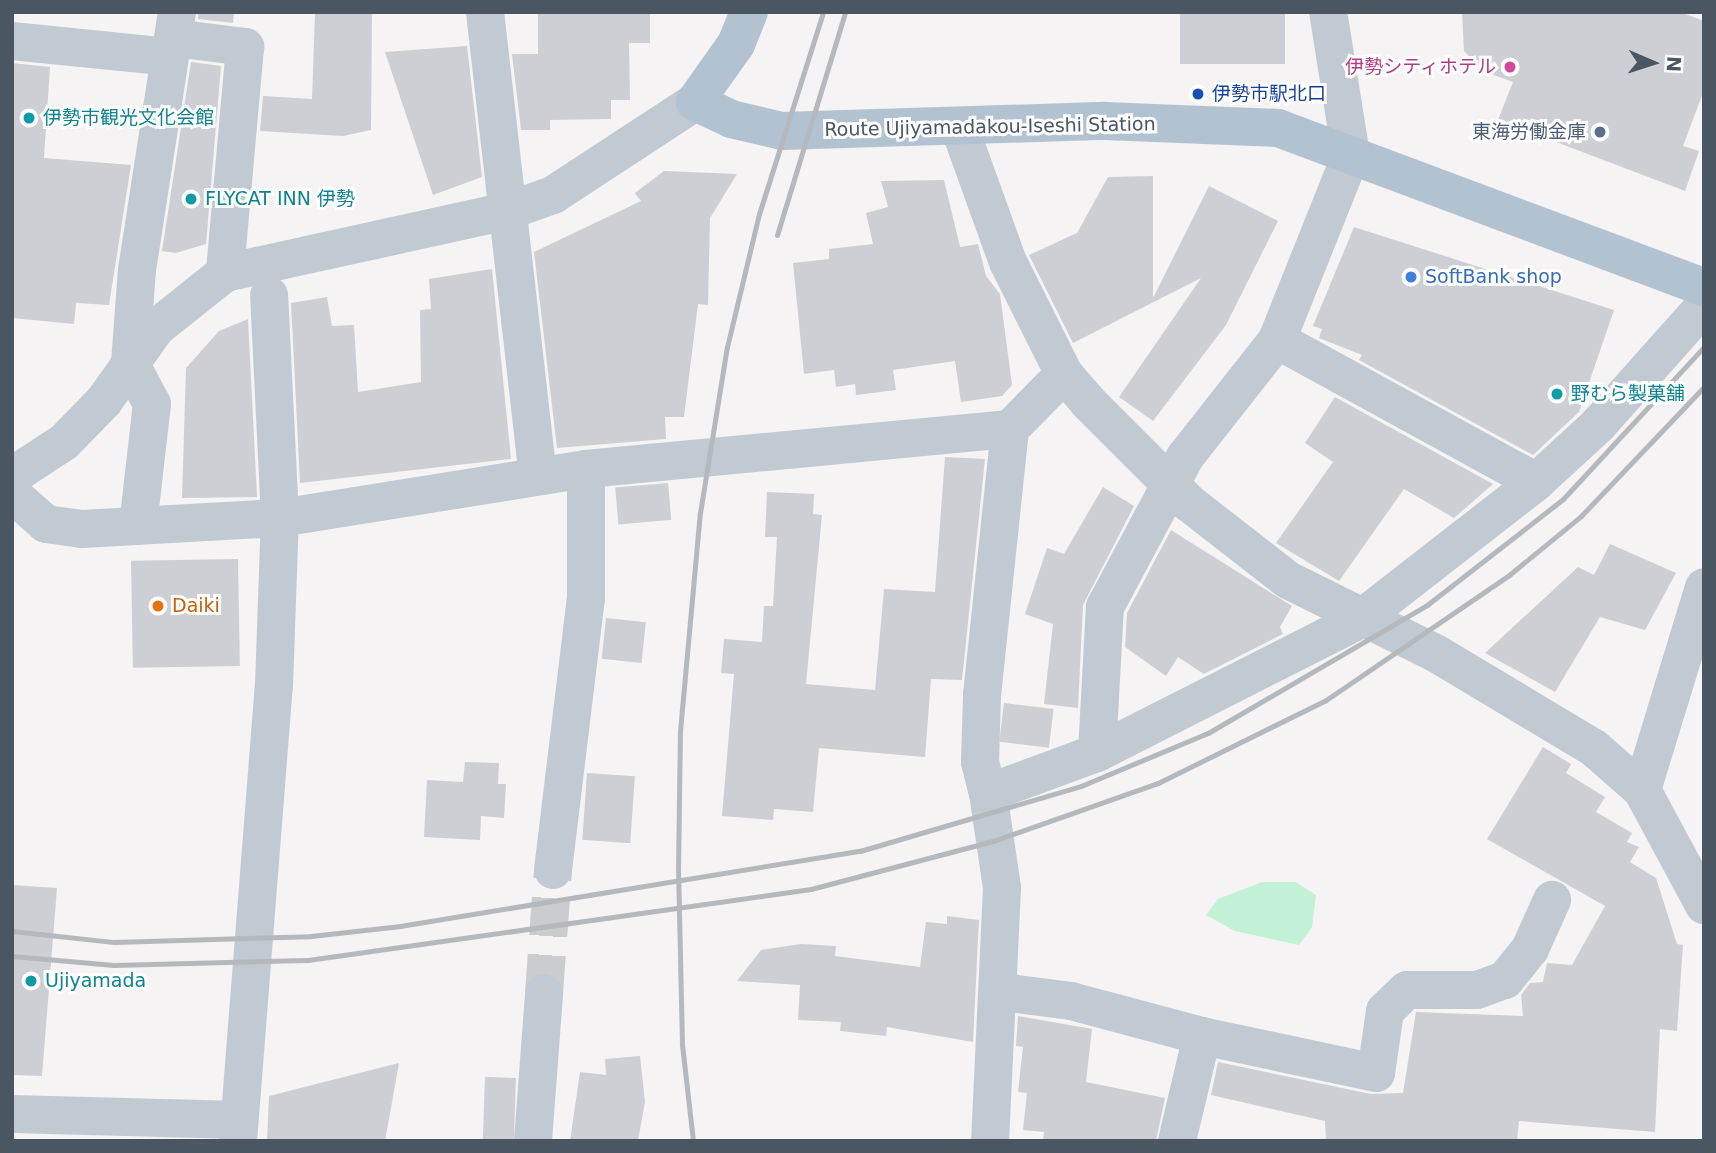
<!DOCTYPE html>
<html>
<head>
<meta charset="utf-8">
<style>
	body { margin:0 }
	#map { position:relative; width:1716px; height:1153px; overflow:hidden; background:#f5f3f3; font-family:"DejaVu Sans","Noto Sans JP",sans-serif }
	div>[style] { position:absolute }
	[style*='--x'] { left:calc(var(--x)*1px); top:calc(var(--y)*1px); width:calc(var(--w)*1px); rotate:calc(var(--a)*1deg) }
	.green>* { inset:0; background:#c3f1d5 }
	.building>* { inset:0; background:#cdcfd5; transform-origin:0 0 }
	.minor-tunnel>* { height:38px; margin-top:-19px; transform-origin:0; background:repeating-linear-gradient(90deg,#caccce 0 38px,transparent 0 57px) }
	.minor>* { height:38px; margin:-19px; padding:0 19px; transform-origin:19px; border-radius:19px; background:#c1cad2 }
	.major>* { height:38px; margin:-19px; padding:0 19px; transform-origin:19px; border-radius:19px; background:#b3c2d1 }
	.rail>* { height:5px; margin:-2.5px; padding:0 2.5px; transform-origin:2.5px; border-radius:2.5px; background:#b5b8bd }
	.dots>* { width:19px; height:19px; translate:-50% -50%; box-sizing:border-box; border:4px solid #fff; border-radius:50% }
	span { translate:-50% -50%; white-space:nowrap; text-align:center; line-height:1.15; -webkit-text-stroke:6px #fff; paint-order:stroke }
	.hotel-label { font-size:19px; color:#b23c85 }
	.right { translate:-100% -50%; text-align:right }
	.transit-label { font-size:19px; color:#164399 }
	.left { translate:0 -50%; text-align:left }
	.culture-label { font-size:19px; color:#0d838f }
	.street-label { font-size:19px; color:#4a5661 }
	.service-label { font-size:19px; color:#4e5e75 }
	.shop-label { font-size:19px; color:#366cbe }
	.food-label { font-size:19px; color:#c56008 }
	.frame { position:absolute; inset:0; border:14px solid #4a5661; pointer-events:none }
	.north { position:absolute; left:1618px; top:28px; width:70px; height:70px; -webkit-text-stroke:5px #fff; paint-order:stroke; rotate:93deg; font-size:19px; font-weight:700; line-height:28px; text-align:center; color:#4a5661 }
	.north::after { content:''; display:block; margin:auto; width:24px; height:32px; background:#4a5661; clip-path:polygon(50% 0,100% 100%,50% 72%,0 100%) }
</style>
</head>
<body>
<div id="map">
	<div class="green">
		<div style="clip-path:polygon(1262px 882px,1295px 882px,1316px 895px,1312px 927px,1299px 945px,1235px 931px,1206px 915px,1218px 899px)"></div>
	</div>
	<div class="building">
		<div style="clip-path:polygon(198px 12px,234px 12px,233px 23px,198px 19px)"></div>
		<div style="clip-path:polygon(315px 12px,372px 12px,371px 130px,343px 136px,260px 131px,263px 96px,312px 99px)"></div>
		<div style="clip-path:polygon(538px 12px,650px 12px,650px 43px,629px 43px,630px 100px,611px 100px,611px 119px,550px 120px,550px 130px,521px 130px,512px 54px,538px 54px)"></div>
		<div style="left:1180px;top:12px;width:105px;height:52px"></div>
		<div style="clip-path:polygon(1462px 12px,1680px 12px,1704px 21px,1704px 90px,1683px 146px,1699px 151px,1685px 191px,1498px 120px,1513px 82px,1483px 71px,1464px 51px)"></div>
		<div style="clip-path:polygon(467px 46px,482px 177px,433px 195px,385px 52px)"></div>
		<div style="clip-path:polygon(191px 62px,221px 66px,206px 244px,176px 253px,162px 251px)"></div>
		<div style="clip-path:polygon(12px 63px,50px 67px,44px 158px,131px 165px,109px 305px,76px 303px,74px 324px,12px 318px)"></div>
		<div style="clip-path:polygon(664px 171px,737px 174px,710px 218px,708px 305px,698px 304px,684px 417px,665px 417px,666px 439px,557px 448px,534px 252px,641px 201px,635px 193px)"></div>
		<div style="clip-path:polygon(1153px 176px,1153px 298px,1209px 186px,1278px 221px,1226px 325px,1153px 421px,1119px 397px,1201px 278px,1073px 343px,1029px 255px,1077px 233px,1108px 177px)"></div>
		<div style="clip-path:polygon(944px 180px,960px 247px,978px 244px,986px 276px,1000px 294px,1012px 385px,1002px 396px,961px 402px,955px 361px,893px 370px,896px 390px,856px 395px,855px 384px,836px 387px,834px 370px,804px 374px,793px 263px,829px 259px,829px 249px,873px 244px,866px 213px,888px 207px,881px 181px)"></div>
		<div style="clip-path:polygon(1354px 227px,1614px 310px,1579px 412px,1533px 455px,1359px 360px,1362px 355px,1319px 338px,1322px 329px,1313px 326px)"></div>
		<div style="clip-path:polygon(492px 269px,511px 459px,300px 483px,291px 303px,327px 297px,332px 326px,354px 325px,358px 392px,421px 382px,420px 310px,431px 309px,429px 279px)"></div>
		<div style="clip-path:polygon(248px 319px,257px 497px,182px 498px,186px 368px,219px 331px)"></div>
		<div style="clip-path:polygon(1335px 397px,1493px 484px,1454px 518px,1404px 489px,1339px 581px,1276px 543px,1333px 462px,1305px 443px)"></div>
		<div style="clip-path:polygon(945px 457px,985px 459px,962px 680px,931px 679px,925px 757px,819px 748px,813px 812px,774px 809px,773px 820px,722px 816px,734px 674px,721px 673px,724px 639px,762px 642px,764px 606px,773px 606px,777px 537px,765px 537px,767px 492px,814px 494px,813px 514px,822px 515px,806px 684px,875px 690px,884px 589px,935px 592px)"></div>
		<div style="left:668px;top:483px;width:37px;height:53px;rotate:85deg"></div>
		<div style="clip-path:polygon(1103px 487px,1134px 506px,1083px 605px,1078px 708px,1044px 704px,1053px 624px,1025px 614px,1047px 548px,1064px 554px)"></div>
		<div style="clip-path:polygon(1171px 530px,1292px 606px,1280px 627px,1283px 634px,1204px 674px,1178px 657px,1166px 676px,1125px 647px,1127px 613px)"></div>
		<div style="clip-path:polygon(1610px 544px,1676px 573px,1645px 630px,1600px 617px,1555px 692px,1485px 653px,1578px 567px,1594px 575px)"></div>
		<div style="left:238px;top:559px;width:107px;height:107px;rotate:89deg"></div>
		<div style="left:606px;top:618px;width:40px;height:41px;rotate:6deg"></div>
		<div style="left:1004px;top:703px;width:50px;height:39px;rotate:7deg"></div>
		<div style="clip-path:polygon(1543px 747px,1571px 764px,1566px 773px,1605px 797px,1596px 812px,1632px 833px,1627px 842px,1639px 847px,1630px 862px,1656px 878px,1677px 944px,1683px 945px,1677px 1031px,1660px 1029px,1655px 1132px,1519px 1121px,1517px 1141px,1326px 1141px,1325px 1121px,1211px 1095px,1218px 1062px,1371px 1094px,1403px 1093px,1416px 1012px,1523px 1016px,1521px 995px,1530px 983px,1543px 982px,1547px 963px,1572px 965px,1605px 906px,1487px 839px)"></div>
		<div style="clip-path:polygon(465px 762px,499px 763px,498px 784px,506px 784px,504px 818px,481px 816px,480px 840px,424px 837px,427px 780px,463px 782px)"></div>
		<div style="left:587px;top:773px;width:48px;height:67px;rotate:4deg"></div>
		<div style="clip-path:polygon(12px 885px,57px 888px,42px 1076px,12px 1075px)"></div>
		<div style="clip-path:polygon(947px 916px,979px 920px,973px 1042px,887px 1027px,886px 1036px,840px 1031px,841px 1022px,798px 1020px,800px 985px,737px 981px,761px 950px,801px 944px,836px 946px,835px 956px,920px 967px,926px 922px,947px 924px)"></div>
		<div style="clip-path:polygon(1018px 1016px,1092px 1029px,1086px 1082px,1165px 1098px,1156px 1141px,1043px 1141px,1044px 1132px,1023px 1130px,1027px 1093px,1018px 1092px,1023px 1047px,1016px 1046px)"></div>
		<div style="clip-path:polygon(640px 1056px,645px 1102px,638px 1141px,570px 1141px,580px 1072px,606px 1075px,605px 1059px)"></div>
		<div style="clip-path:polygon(399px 1063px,385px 1141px,267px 1141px,269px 1096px)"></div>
		<div style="left:485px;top:1077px;width:31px;height:64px;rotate:2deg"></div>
	</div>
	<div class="minor-tunnel">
		<div style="--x:544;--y:993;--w:123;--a:-85.8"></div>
	</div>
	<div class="minor">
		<div style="--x:485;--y:12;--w:467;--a:83.5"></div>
		<div style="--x:174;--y:38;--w:72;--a:7.2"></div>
		<div style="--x:245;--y:47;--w:227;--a:95.1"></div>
		<div style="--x:12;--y:41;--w:158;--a:5.8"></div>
		<div style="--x:960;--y:129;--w:141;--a:70.2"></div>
		<div style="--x:1008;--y:262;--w:125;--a:63.4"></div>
		<div style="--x:1064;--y:374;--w:38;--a:49"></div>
		<div style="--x:1089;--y:403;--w:141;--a:45"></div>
		<div style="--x:1189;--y:503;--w:125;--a:37.9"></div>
		<div style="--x:1288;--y:580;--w:166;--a:26.4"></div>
		<div style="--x:1437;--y:654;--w:183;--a:30.9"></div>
		<div style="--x:1594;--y:748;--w:64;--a:41.2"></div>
		<div style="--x:1642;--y:790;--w:131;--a:61.7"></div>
		<div style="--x:1277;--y:340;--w:295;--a:28.7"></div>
		<div style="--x:1010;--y:429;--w:267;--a:96"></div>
		<div style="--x:982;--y:695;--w:67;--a:91.7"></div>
		<div style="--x:980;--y:762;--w:32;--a:76"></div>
		<div style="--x:988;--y:793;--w:116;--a:-20.2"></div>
		<div style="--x:1097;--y:753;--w:294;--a:-26.9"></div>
		<div style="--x:1359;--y:620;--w:224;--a:-37.9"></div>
		<div style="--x:1536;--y:482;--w:84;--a:-42.6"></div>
		<div style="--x:1598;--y:425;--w:159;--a:-48.3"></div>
		<div style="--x:12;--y:476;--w:62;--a:-33.2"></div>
		<div style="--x:64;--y:442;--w:57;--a:-45.7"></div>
		<div style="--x:104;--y:401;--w:90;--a:-54.5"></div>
		<div style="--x:156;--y:328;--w:88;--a:-38.6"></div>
		<div style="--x:225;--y:273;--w:290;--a:-12.4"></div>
		<div style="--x:508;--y:211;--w:48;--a:-19.6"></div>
		<div style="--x:553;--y:195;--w:170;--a:-33.2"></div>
		<div style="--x:12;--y:494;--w:45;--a:41.4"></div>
		<div style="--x:46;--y:524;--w:36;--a:8"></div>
		<div style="--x:82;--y:529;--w:198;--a:-3.2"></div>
		<div style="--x:280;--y:518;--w:310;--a:-9.1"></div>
		<div style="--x:586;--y:469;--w:426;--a:-5.4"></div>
		<div style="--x:1010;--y:429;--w:77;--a:-45.5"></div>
		<div style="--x:138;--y:526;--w:123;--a:-83.5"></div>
		<div style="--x:152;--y:404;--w:47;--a:-118.2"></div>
		<div style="--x:130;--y:363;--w:93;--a:-85.7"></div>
		<div style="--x:137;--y:270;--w:261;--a:-81.2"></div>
		<div style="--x:1097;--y:753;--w:146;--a:-86.9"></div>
		<div style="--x:1105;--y:607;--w:170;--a:-61.9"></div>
		<div style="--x:1185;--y:457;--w:149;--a:-51.8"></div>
		<div style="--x:1277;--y:340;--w:199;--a:-68.2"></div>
		<div style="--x:1351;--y:155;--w:145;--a:-99.1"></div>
		<div style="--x:1642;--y:790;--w:212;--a:-73"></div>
		<div style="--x:988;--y:793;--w:96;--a:81.6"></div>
		<div style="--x:1002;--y:888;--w:253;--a:92.7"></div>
		<div style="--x:553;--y:870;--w:273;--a:-83.1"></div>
		<div style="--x:586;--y:599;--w:130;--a:-90"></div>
		<div style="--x:1001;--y:992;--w:71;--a:7.3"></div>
		<div style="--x:1071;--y:1001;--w:136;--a:15"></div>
		<div style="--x:1202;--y:1036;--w:108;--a:103.4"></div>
		<div style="--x:1202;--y:1036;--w:178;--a:12"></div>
		<div style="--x:1376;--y:1073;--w:63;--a:-81.7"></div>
		<div style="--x:1385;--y:1011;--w:30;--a:-44"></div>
		<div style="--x:1407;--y:990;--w:70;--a:0"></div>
		<div style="--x:1477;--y:990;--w:30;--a:-20"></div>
		<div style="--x:1505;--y:980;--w:40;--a:-51"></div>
		<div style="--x:1530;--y:949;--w:54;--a:-65.8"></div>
		<div style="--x:12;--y:1114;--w:227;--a:1.5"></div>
		<div style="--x:238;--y:1141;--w:456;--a:-85.5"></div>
		<div style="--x:274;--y:686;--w:168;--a:-88"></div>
		<div style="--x:280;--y:518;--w:223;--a:-92.8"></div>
		<div style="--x:533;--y:1141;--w:148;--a:-85.7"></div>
	</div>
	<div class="major">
		<div style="--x:749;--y:12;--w:35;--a:112"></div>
		<div style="--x:736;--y:44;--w:71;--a:125.3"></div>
		<div style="--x:695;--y:102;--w:40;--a:25"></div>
		<div style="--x:731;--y:119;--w:52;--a:13.2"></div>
		<div style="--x:782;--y:131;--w:323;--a:-1.8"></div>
		<div style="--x:1105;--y:121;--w:173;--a:2.3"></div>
		<div style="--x:1278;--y:128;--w:455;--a:20.5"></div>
	</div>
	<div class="rail">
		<div style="--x:777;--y:235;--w:233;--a:-73"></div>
		<div style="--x:12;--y:931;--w:103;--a:6.2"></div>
		<div style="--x:114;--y:942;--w:197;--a:-1.7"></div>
		<div style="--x:311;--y:936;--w:90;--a:-6.4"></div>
		<div style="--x:400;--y:926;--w:466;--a:-9.3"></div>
		<div style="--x:860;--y:851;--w:230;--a:-16.4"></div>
		<div style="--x:1081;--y:786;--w:138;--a:-22.7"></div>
		<div style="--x:1208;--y:733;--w:254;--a:-30.3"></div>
		<div style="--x:1427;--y:605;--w:172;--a:-37.9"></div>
		<div style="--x:1563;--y:499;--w:207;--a:-47.2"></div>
		<div style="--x:12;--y:956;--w:102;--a:5"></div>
		<div style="--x:114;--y:965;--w:194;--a:-1.5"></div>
		<div style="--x:308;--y:960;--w:508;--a:-8.03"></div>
		<div style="--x:811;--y:889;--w:191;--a:-14.8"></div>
		<div style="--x:996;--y:840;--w:172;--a:-19.4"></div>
		<div style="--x:1158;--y:783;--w:187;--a:-26.3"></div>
		<div style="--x:1326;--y:700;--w:222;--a:-34.3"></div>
		<div style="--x:1509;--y:575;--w:93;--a:-39.3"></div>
		<div style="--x:1581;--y:516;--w:178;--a:-46.4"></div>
		<div style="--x:693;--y:1141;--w:98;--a:-96.5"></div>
		<div style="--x:682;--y:1044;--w:173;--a:-91.3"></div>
		<div style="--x:678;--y:871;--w:140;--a:-89.2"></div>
		<div style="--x:680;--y:731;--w:219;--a:-84.8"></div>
		<div style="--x:700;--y:513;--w:168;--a:-80.8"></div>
		<div style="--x:727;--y:347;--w:137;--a:-76.5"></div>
		<div style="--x:759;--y:214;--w:212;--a:-72.4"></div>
	</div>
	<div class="dots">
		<div style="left:1510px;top:67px;background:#d1479c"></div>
		<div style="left:1198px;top:94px;background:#1a4fb4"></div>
		<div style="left:29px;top:118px;background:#0f9aa8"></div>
		<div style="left:1600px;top:132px;background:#5c6f8a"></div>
		<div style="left:191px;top:199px;background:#0f9aa8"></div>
		<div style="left:1411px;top:277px;background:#3f7fe0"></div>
		<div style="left:1557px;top:394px;background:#0f9aa8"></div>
		<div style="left:158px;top:606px;background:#e8710a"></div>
		<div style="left:31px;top:981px;background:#0f9aa8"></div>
	</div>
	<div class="hotel-label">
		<span class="right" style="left:1496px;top:67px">伊勢シティホテル</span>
	</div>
	<div class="transit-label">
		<span class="left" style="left:1212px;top:94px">伊勢市駅北口</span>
	</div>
	<div class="culture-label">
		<span class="left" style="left:43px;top:118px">伊勢市観光文化会館</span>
		<span class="left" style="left:205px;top:199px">FLYCAT INN 伊勢</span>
		<span class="left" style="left:1571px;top:394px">野むら製菓舗</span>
		<span class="left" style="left:45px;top:981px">Ujiyamada</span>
	</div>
	<div class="street-label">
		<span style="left:990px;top:127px;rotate:-1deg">Route Ujiyamadakou-Iseshi Station</span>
	</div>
	<div class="service-label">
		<span class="right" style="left:1586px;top:132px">東海労働金庫</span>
	</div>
	<div class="shop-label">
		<span class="left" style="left:1425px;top:277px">SoftBank shop</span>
	</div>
	<div class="food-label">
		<span class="left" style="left:172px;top:606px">Daiki</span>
	</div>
	<div class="frame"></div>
	<div class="north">N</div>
</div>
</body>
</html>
